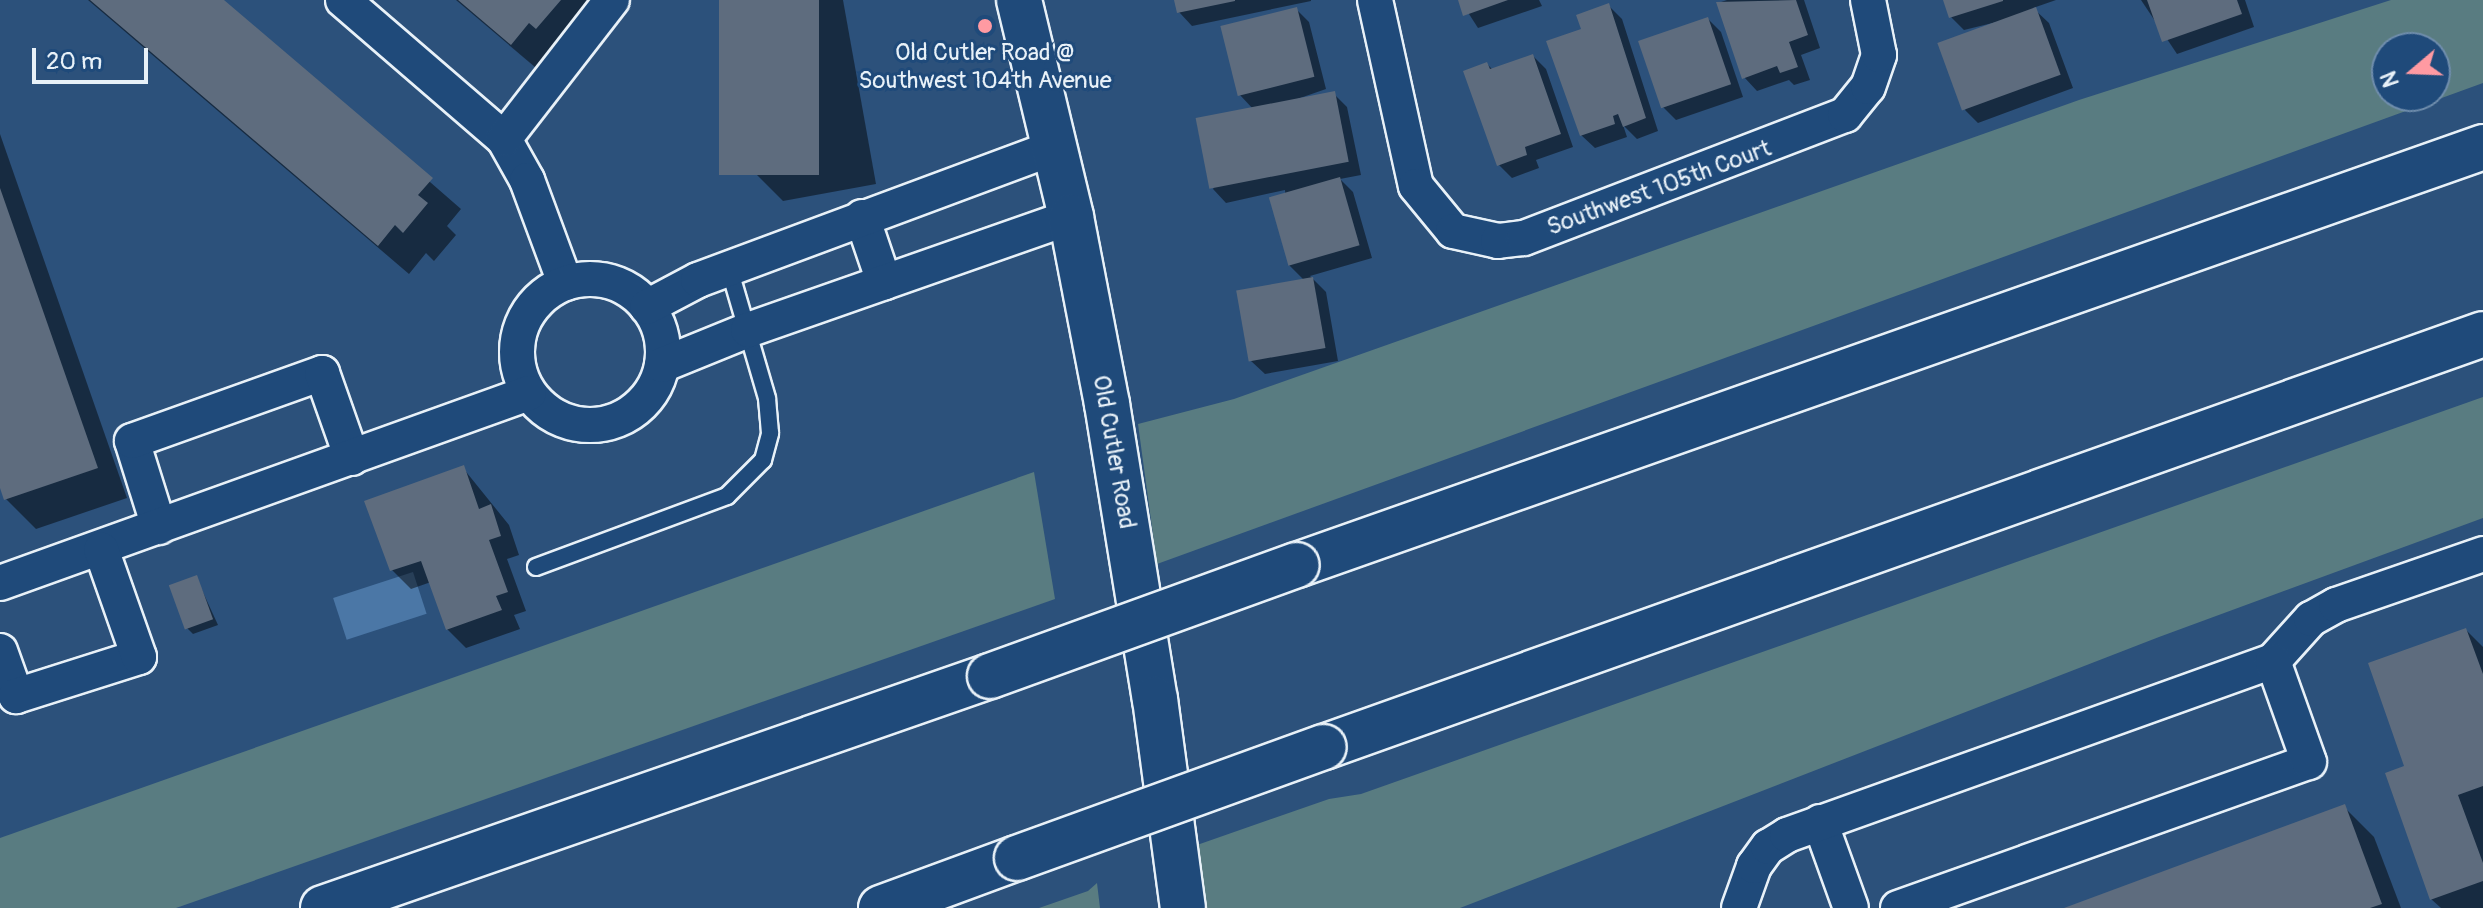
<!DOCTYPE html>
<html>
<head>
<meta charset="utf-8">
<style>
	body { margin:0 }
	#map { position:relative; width:2483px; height:908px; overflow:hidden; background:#2c517b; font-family:Pangolin,sans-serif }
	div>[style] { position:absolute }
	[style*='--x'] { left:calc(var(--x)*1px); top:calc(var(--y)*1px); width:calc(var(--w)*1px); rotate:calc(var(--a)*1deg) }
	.green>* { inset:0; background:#597c81 }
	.water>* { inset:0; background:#4b77a6; transform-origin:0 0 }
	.shadow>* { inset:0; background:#0007 }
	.building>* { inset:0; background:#5e6c7e; transform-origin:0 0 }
	.roads { filter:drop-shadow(2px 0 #e8f1f8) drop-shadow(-2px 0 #e8f1f8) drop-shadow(0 2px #e8f1f8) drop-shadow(0 -2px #e8f1f8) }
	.lane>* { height:16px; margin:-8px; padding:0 8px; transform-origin:8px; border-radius:8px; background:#1f4a7a }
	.street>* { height:34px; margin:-17px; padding:0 17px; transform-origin:17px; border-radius:17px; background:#1f4a7a }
	.street>.ring { margin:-17px; padding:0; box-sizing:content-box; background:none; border:34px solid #1f4a7a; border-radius:50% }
	.secondary>* { height:44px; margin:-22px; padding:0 22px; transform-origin:22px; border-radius:22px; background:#1f4a7a }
	.highway>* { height:44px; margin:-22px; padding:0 22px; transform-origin:22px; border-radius:22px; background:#1f4a7a }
	.bridges { filter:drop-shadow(2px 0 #e8f1f8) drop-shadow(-2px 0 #e8f1f8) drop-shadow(0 2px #e8f1f8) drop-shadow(0 -2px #e8f1f8) }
	.highway-bridge>* { height:44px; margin:-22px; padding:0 22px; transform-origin:22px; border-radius:22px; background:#1f4a7a }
	.dots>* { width:22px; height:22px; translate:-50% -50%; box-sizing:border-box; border:4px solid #1f4a7a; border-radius:50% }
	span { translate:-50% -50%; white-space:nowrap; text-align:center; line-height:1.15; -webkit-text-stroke:6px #1f4a7a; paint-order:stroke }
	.poi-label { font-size:24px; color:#e8f1f8 }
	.street-label { font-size:24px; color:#e8f1f8 }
	.north { position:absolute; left:2371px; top:32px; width:80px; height:80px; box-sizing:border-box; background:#1f4a7a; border:2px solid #6f8dac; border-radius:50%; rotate:251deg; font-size:22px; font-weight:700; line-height:32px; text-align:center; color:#e8f1f8 }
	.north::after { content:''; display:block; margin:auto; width:28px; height:36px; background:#ff9aa2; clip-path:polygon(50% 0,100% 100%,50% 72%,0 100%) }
	.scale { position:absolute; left:32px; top:48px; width:116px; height:36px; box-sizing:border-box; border:4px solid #e8f1f8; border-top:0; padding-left:10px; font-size:24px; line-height:28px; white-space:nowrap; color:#e8f1f8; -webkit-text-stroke:6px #1f4a7a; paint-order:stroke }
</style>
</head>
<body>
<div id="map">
	<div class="green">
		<div style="clip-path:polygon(evenodd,2391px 0,2483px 0,2483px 83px,1157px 564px,1138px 424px,1234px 399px,2079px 100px,2391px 0,2387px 48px,2435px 48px,2435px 96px,2387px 96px,2387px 48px)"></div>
		<div style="clip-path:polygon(2483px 397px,2483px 518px,2159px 637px,1460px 908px,1205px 908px,1197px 845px,1329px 799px,1361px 794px)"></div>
		<div style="clip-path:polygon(1034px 472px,1055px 599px,176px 908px,0 908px,0 838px)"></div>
		<div style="clip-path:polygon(1097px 883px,1100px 908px,1039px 908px,1088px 891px)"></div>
	</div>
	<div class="water">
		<div style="left:413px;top:572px;width:44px;height:84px;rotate:72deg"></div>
	</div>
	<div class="shadow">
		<div style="clip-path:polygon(88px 0,221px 0,461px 209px,447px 226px,456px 235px,434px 261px,426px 253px,409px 274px)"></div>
		<div style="clip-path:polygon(456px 0,603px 0,542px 73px)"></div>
		<div style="clip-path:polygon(721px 0,843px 0,876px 184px,783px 201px,753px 171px)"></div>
		<div style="clip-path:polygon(1176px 0,1311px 0,1311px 1px,1192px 26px,1179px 12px)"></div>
		<div style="clip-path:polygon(1460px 0,1539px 0,1542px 6px,1478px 28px)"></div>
		<div style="clip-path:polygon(1727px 0,1804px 0,1820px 48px,1801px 55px,1810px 80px,1794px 85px,1789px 80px,1757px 91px,1744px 77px,1718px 3px)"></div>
		<div style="clip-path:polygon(1945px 0,2056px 0,2033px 8px,2049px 23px,2073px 88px,1978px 123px,1965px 110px,2017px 17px,1964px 30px,1951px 17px)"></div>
		<div style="clip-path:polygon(2141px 0,2245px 0,2254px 27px,2177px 54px)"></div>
		<div style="clip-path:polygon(1608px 5px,1622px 19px,1658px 131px,1637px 139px,1623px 125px,1627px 137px,1595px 148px,1581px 135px,1584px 30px)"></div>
		<div style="clip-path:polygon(1296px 9px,1309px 22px,1326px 89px,1280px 105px,1334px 94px,1347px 107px,1361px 175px,1340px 179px,1353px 192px,1372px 258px,1310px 276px,1326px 292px,1338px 361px,1265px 374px,1251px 361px,1304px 280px,1289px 265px,1285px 190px,1226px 203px,1213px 189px,1254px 110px,1239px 94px)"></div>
		<div style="clip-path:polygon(1708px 19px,1721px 32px,1743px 97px,1676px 120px,1663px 107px)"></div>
		<div style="clip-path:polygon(1533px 56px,1546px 69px,1573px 147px,1536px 160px,1539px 168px,1512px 178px,1499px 165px,1487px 64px,1493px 70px)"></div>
		<div style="clip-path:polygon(0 134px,127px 498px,36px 529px,6px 499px,0 482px)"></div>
		<div style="clip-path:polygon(463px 468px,509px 525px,519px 555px,507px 559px,526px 611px,514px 615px,520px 629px,466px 648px,447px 629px,431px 582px,411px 589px,392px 570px)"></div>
		<div style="clip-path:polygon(196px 577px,218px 625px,193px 634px,187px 628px)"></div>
		<div style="clip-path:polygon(2466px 630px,2483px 647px,2483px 908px,2441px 908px,2431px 899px,2407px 767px)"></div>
		<div style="clip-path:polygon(2344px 807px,2374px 837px,2401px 908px,2069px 908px)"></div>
	</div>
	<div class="building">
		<div style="clip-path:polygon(90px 0,224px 0,433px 178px,418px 195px,428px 203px,403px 233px,395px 225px,378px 246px)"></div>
		<div style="clip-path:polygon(458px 0,561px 0,536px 29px,529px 23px,511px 45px)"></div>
		<div style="left:719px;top:0;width:100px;height:175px"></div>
		<div style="clip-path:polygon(1174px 0,1235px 0,1235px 1px,1177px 13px)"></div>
		<div style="clip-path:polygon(1458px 0,1508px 0,1463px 16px)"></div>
		<div style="clip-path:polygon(1796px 0,1808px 35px,1789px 42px,1798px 67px,1780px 73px,1777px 66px,1742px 79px,1716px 2px)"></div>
		<div style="clip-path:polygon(1943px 0,2003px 0,2003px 1px,1949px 18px)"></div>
		<div style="clip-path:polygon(2147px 0,2237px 0,2242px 14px,2162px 42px)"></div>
		<div style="clip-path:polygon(1609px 3px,1646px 118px,1623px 127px,1618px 114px,1613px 116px,1615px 124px,1580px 136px,1546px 41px,1581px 29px,1576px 15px)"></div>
		<div style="left:1297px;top:7px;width:72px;height:79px;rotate:76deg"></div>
		<div style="left:2036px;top:7px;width:72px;height:105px;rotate:70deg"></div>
		<div style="left:1708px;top:17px;width:71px;height:74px;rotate:71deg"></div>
		<div style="clip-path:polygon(1533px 54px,1561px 134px,1525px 147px,1527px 155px,1497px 166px,1463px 71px,1487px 62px,1490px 69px)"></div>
		<div style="left:1335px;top:91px;width:72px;height:142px;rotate:79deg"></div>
		<div style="left:1340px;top:177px;width:71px;height:74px;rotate:74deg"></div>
		<div style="clip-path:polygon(0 188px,98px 468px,4px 500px,0 488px)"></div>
		<div style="left:1313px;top:277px;width:72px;height:78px;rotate:80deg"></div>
		<div style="clip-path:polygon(464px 465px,479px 509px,491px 504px,501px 536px,489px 540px,508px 592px,496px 596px,502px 610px,446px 630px,421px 561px,390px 571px,364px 501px)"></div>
		<div style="left:197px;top:575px;width:47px;height:30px;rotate:70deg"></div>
		<div style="clip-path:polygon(2466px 628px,2483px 674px,2483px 786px,2458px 795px,2483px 863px,2483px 881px,2430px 900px,2385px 773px,2404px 766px,2368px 663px)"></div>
		<div style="clip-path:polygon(2345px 804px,2382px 904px,2370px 908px,2064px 908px)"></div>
	</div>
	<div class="roads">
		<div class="lane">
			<div style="--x:536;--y:567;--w:204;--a:-20.4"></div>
			<div style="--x:727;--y:496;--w:51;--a:-45"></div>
			<div style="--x:763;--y:460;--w:28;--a:-75"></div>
			<div style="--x:770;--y:433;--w:35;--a:-95"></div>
			<div style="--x:767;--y:398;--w:135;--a:-106.3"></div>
		</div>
		<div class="street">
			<div style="--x:343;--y:0;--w:213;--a:40.8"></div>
			<div style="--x:504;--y:139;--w:47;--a:60.7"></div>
			<div style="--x:527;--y:180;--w:110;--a:69.7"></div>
			<div style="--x:1375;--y:0;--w:190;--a:77.6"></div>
			<div style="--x:1416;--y:186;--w:58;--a:50.6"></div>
			<div style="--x:1453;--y:231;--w:46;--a:12.5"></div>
			<div style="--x:1498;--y:241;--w:26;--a:-7"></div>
			<div style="--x:1524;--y:238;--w:344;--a:-21"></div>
			<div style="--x:1845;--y:115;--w:36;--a:-51"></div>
			<div style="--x:1868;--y:87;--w:34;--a:-71"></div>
			<div style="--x:1879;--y:55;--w:56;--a:-101.3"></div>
			<div style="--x:504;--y:139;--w:176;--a:-52.2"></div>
			<div style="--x:862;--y:217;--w:69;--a:71.3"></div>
			<div class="ring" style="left:517px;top:279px;width:112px;height:112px"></div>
			<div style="--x:647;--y:307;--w:58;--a:-27.9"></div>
			<div style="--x:698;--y:280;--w:382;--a:-20.4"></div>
			<div style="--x:662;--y:365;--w:93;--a:-22.1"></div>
			<div style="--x:748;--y:330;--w:342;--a:-19.3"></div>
			<div style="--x:159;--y:527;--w:90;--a:-107.4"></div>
			<div style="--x:132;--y:441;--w:202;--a:-19.7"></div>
			<div style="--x:322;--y:373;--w:90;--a:70.6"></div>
			<div style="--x:0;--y:583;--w:562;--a:-19.76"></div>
			<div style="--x:0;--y:651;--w:48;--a:70.4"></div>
			<div style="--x:16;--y:696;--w:129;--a:-17.6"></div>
			<div style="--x:139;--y:657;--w:114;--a:-109.4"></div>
			<div style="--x:1820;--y:822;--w:91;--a:70.2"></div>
			<div style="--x:1739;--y:908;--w:45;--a:-70.3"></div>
			<div style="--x:1754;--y:866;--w:24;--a:-54"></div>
			<div style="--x:1768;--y:847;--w:22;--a:-32"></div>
			<div style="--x:1787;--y:835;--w:516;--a:-19.7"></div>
			<div style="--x:2273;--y:661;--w:57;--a:-47.9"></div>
			<div style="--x:2311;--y:619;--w:29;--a:-29"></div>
			<div style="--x:2336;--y:605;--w:156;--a:-19.1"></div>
			<div style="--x:1898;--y:908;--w:436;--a:-19.6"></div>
			<div style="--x:2309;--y:762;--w:107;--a:-109.6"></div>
		</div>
		<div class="secondary">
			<div style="--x:1019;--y:0;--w:223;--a:76.5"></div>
			<div style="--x:1071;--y:217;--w:190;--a:79.1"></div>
			<div style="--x:1107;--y:404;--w:299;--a:80.8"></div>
			<div style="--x:1155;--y:699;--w:211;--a:82.4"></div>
		</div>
		<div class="highway">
			<div style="--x:1297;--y:565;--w:1258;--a:-19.41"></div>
			<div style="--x:1324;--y:747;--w:1230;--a:-19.61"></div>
			<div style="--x:323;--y:908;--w:706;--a:-19.18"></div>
			<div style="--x:881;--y:908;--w:145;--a:-20.2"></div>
		</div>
	</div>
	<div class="bridges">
		<div class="highway-bridge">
			<div style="--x:990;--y:676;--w:326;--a:-19.9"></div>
			<div style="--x:1017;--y:858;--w:326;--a:-19.9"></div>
		</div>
	</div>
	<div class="dots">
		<div style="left:985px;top:26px;background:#ff9aa2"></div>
	</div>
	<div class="poi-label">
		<span style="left:985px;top:67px">Old Cutler Road @<br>Southwest 104th Avenue</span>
	</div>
	<div class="street-label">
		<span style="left:1659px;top:188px;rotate:-20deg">Southwest 105th Court</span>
		<span style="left:1114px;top:452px;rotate:80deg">Old Cutler Road</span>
	</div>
	<div class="north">N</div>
	<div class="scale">20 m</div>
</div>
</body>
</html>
